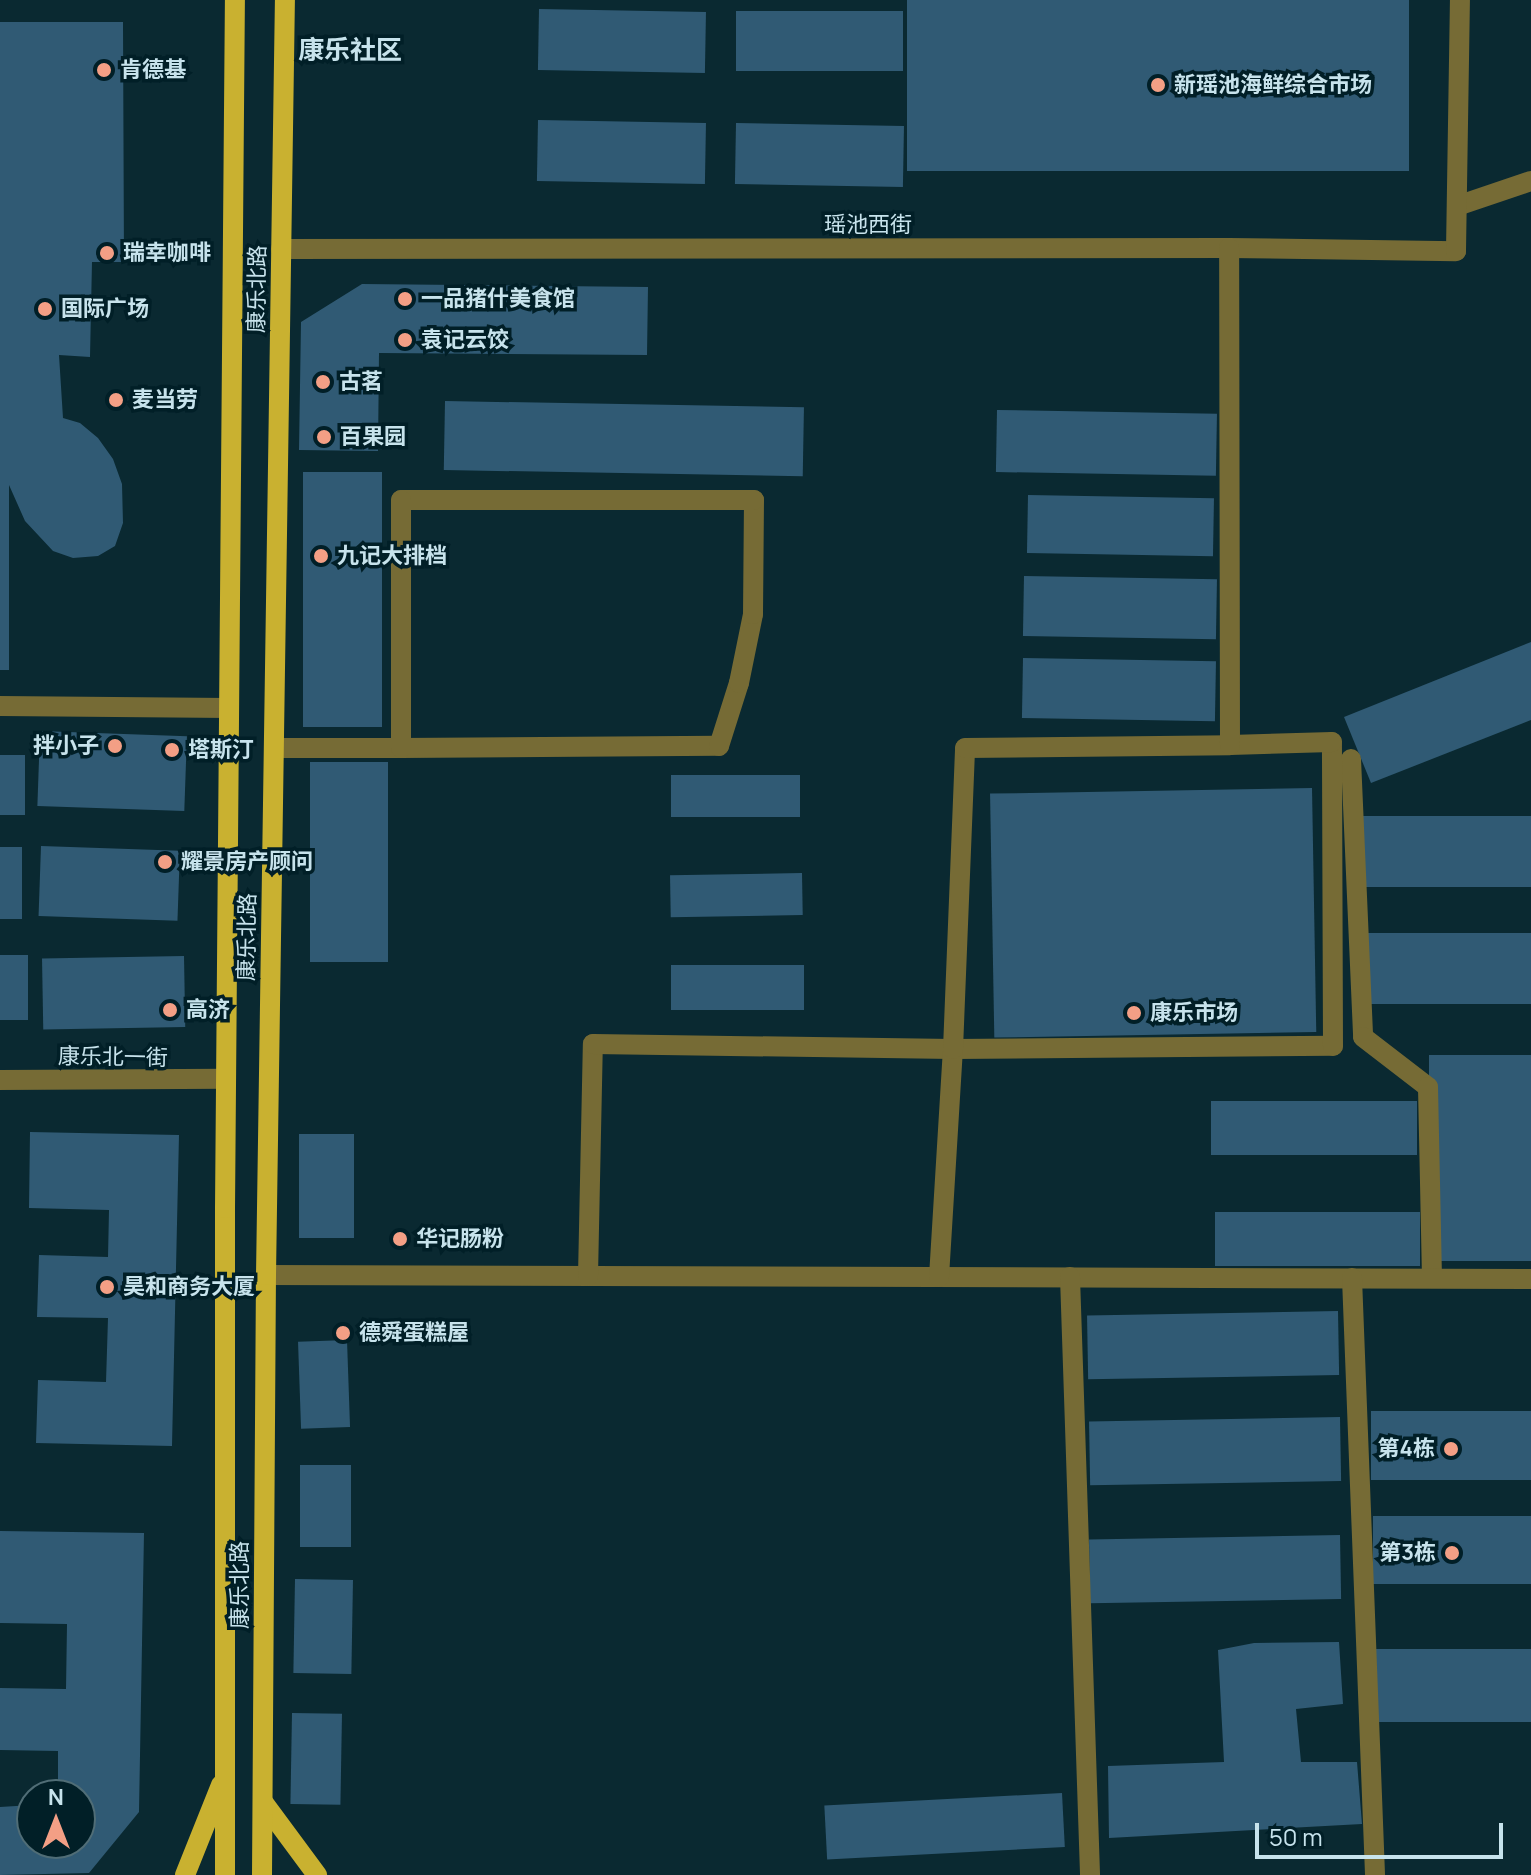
<!DOCTYPE html>
<html>
<head>
<meta charset="utf-8">
<style>
	body { margin:0 }
	#map { position:relative; width:1531px; height:1875px; overflow:hidden; background:#0a2931; font-family:Manrope,"Noto Sans SC",sans-serif }
	div>[style] { position:absolute }
	[style*='--x'] { left:calc(var(--x)*1px); top:calc(var(--y)*1px); width:calc(var(--w)*1px); rotate:calc(var(--a)*1deg) }
	.building>* { inset:0; background:#305a74; transform-origin:0 0 }
	.minor>* { height:20px; margin:-10px; padding:0 10px; transform-origin:10px; border-radius:10px; background:#766b35 }
	.major>* { height:20px; margin:-10px; padding:0 10px; transform-origin:10px; border-radius:10px; background:#c9b130 }
	.dots>* { width:22px; height:22px; translate:-50% -50%; box-sizing:border-box; border:4px solid #011f27; border-radius:50% }
	span { translate:-50% -50%; white-space:nowrap; text-align:center; line-height:1.15; -webkit-text-stroke:7px #011f27; paint-order:stroke }
	.poi-label { font-size:22px; color:#c7e3ec; font-weight:700 }
	.left { translate:0 -50%; text-align:left }
	.right { translate:-100% -50%; text-align:right }
	.street-label { font-size:22px; color:#c7e3ec }
	.quarter-label { font-size:26px; color:#c7e3ec; font-weight:700 }
	.north { position:absolute; left:16px; top:1779px; width:80px; height:80px; box-sizing:border-box; background:#011f27; border:2px solid #506d76; border-radius:50%; rotate:0deg; font-size:22px; font-weight:700; line-height:32px; text-align:center; color:#c7e3ec }
	.north::after { content:''; display:block; margin:auto; width:28px; height:36px; background:#f39f85; clip-path:polygon(50% 0,100% 100%,50% 72%,0 100%) }
	.scale { position:absolute; left:1255px; top:1823px; width:248px; height:36px; box-sizing:border-box; border:4px solid #c7e3ec; border-top:0; padding-left:10px; font-size:24px; line-height:28px; white-space:nowrap; color:#c7e3ec; -webkit-text-stroke:6px #011f27; paint-order:stroke }
</style>
</head>
<body>
<div id="map">
	<div class="building">
		<div style="left:907px;top:0;width:502px;height:171px"></div>
		<div style="left:539px;top:9px;width:167px;height:61px;rotate:1deg"></div>
		<div style="left:736px;top:11px;width:167px;height:60px"></div>
		<div style="clip-path:polygon(0 22px,123px 22px,124px 262px,92px 262px,90px 357px,59px 355px,63px 418px,80px 423px,98px 438px,113px 459px,122px 484px,123px 523px,115px 546px,98px 556px,73px 558px,53px 551px,25px 521px,9px 485px,9px 670px,0 670px)"></div>
		<div style="left:538px;top:120px;width:168px;height:61px;rotate:1deg"></div>
		<div style="left:736px;top:123px;width:168px;height:61px;rotate:1deg"></div>
		<div style="clip-path:polygon(362px 284px,648px 287px,647px 355px,379px 353px,378px 451px,299px 450px,301px 322px)"></div>
		<div style="left:445px;top:401px;width:359px;height:69px;rotate:1deg"></div>
		<div style="left:997px;top:410px;width:220px;height:62px;rotate:1deg"></div>
		<div style="left:382px;top:472px;width:255px;height:79px;rotate:90deg"></div>
		<div style="left:1028px;top:495px;width:186px;height:58px;rotate:1deg"></div>
		<div style="left:1024px;top:576px;width:193px;height:60px;rotate:1deg"></div>
		<div style="clip-path:polygon(1531px 642px,1531px 720px,1371px 783px,1344px 717px)"></div>
		<div style="left:1023px;top:658px;width:193px;height:60px;rotate:1deg"></div>
		<div style="left:40px;top:731px;width:147px;height:75px;rotate:2deg"></div>
		<div style="left:0;top:755px;width:25px;height:60px"></div>
		<div style="left:310px;top:762px;width:78px;height:200px"></div>
		<div style="left:800px;top:775px;width:42px;height:129px;rotate:90deg"></div>
		<div style="left:1312px;top:788px;width:244px;height:322px;rotate:89deg"></div>
		<div style="left:1531px;top:816px;width:71px;height:173px;rotate:90deg"></div>
		<div style="left:41px;top:846px;width:139px;height:70px;rotate:2deg"></div>
		<div style="left:0;top:847px;width:22px;height:72px"></div>
		<div style="left:802px;top:873px;width:42px;height:132px;rotate:89deg"></div>
		<div style="left:1531px;top:933px;width:71px;height:169px;rotate:90deg"></div>
		<div style="left:0;top:955px;width:28px;height:65px"></div>
		<div style="left:184px;top:956px;width:71px;height:142px;rotate:89deg"></div>
		<div style="left:671px;top:965px;width:133px;height:45px"></div>
		<div style="left:1531px;top:1055px;width:206px;height:102px;rotate:90deg"></div>
		<div style="left:1417px;top:1101px;width:54px;height:206px;rotate:90deg"></div>
		<div style="clip-path:polygon(30px 1132px,179px 1135px,172px 1446px,36px 1443px,38px 1380px,106px 1382px,108px 1318px,37px 1317px,39px 1255px,108px 1257px,109px 1210px,29px 1208px)"></div>
		<div style="left:299px;top:1134px;width:55px;height:104px"></div>
		<div style="left:1215px;top:1212px;width:205px;height:54px"></div>
		<div style="left:1338px;top:1311px;width:64px;height:251px;rotate:89deg"></div>
		<div style="left:347px;top:1340px;width:87px;height:49px;rotate:88deg"></div>
		<div style="left:1531px;top:1411px;width:69px;height:160px;rotate:90deg"></div>
		<div style="left:1340px;top:1417px;width:64px;height:251px;rotate:89deg"></div>
		<div style="left:300px;top:1465px;width:51px;height:82px"></div>
		<div style="left:1531px;top:1516px;width:68px;height:158px;rotate:90deg"></div>
		<div style="clip-path:polygon(0 1531px,144px 1533px,139px 1812px,89px 1873px,0 1875px,0 1807px,32px 1805px,32px 1843px,80px 1843px,80px 1795px,58px 1795px,58px 1751px,0 1750px,0 1688px,66px 1689px,67px 1624px,0 1623px)"></div>
		<div style="left:1340px;top:1535px;width:64px;height:251px;rotate:89deg"></div>
		<div style="left:295px;top:1579px;width:58px;height:94px;rotate:1deg"></div>
		<div style="clip-path:polygon(1339px 1642px,1343px 1704px,1296px 1709px,1301px 1762px,1357px 1762px,1362px 1824px,1109px 1838px,1108px 1766px,1224px 1762px,1218px 1650px,1254px 1643px)"></div>
		<div style="left:1531px;top:1649px;width:73px;height:157px;rotate:90deg"></div>
		<div style="left:292px;top:1713px;width:50px;height:91px;rotate:1deg"></div>
		<div style="left:1062px;top:1793px;width:54px;height:238px;rotate:87deg"></div>
	</div>
	<div class="minor">
		<div style="--x:1457;--y:206;--w:78;--a:-18.7"></div>
		<div style="--x:281;--y:249;--w:948;--a:-0.06"></div>
		<div style="--x:1229;--y:248;--w:227;--a:0.8"></div>
		<div style="--x:1456;--y:251;--w:251;--a:-89.1"></div>
		<div style="--x:0;--y:706;--w:229;--a:0.5"></div>
		<div style="--x:274;--y:748;--w:127;--a:0"></div>
		<div style="--x:401;--y:748;--w:318;--a:-0.4"></div>
		<div style="--x:719;--y:746;--w:66;--a:-72.4"></div>
		<div style="--x:739;--y:683;--w:70;--a:-78.5"></div>
		<div style="--x:753;--y:614;--w:114;--a:-89.5"></div>
		<div style="--x:754;--y:500;--w:353;--a:180"></div>
		<div style="--x:401;--y:500;--w:248;--a:90"></div>
		<div style="--x:1351;--y:759;--w:278;--a:87.5"></div>
		<div style="--x:1363;--y:1037;--w:82;--a:37.6"></div>
		<div style="--x:1428;--y:1087;--w:191;--a:88.8"></div>
		<div style="--x:0;--y:1080;--w:226;--a:-0.3"></div>
		<div style="--x:266;--y:1275;--w:1265;--a:0.18"></div>
		<div style="--x:588;--y:1276;--w:232;--a:-88.8"></div>
		<div style="--x:593;--y:1044;--w:360;--a:0.8"></div>
		<div style="--x:953;--y:1049;--w:380;--a:-0.5"></div>
		<div style="--x:1333;--y:1046;--w:304;--a:-90.2"></div>
		<div style="--x:1332;--y:742;--w:102;--a:178.3"></div>
		<div style="--x:939;--y:1277;--w:228;--a:-86.5"></div>
		<div style="--x:953;--y:1049;--w:301;--a:-87.7"></div>
		<div style="--x:965;--y:748;--w:265;--a:-0.6"></div>
		<div style="--x:1230;--y:745;--w:497;--a:-90.1"></div>
		<div style="--x:1070;--y:1277;--w:598;--a:88.08"></div>
		<div style="--x:1352;--y:1278;--w:597;--a:87.79"></div>
	</div>
	<div class="major">
		<div style="--x:263;--y:1802;--w:91;--a:53.5"></div>
		<div style="--x:185;--y:1875;--w:97;--a:-68.2"></div>
		<div style="--x:225;--y:1875;--w:667;--a:-90"></div>
		<div style="--x:225;--y:1208;--w:1208;--a:-89.53"></div>
		<div style="--x:262;--y:1875;--w:600;--a:-89.62"></div>
		<div style="--x:266;--y:1275;--w:1275;--a:-89.15"></div>
	</div>
	<div class="dots">
		<div style="left:104px;top:70px;background:#f39f85"></div>
		<div style="left:1158px;top:85px;background:#f39f85"></div>
		<div style="left:107px;top:253px;background:#f39f85"></div>
		<div style="left:405px;top:299px;background:#f39f85"></div>
		<div style="left:45px;top:309px;background:#f39f85"></div>
		<div style="left:405px;top:340px;background:#f39f85"></div>
		<div style="left:323px;top:382px;background:#f39f85"></div>
		<div style="left:116px;top:400px;background:#f39f85"></div>
		<div style="left:324px;top:437px;background:#f39f85"></div>
		<div style="left:321px;top:556px;background:#f39f85"></div>
		<div style="left:115px;top:746px;background:#f39f85"></div>
		<div style="left:172px;top:750px;background:#f39f85"></div>
		<div style="left:165px;top:862px;background:#f39f85"></div>
		<div style="left:170px;top:1010px;background:#f39f85"></div>
		<div style="left:1134px;top:1013px;background:#f39f85"></div>
		<div style="left:400px;top:1239px;background:#f39f85"></div>
		<div style="left:107px;top:1287px;background:#f39f85"></div>
		<div style="left:343px;top:1333px;background:#f39f85"></div>
		<div style="left:1451px;top:1449px;background:#f39f85"></div>
		<div style="left:1452px;top:1553px;background:#f39f85"></div>
	</div>
	<div class="poi-label">
		<span class="left" style="left:120px;top:70px">肯德基</span>
		<span class="left" style="left:1174px;top:85px">新瑶池海鲜综合市场</span>
		<span class="left" style="left:123px;top:253px">瑞幸咖啡</span>
		<span class="left" style="left:421px;top:299px">一品猪什美食馆</span>
		<span class="left" style="left:61px;top:309px">国际广场</span>
		<span class="left" style="left:421px;top:340px">袁记云饺</span>
		<span class="left" style="left:339px;top:382px">古茗</span>
		<span class="left" style="left:132px;top:400px">麦当劳</span>
		<span class="left" style="left:340px;top:437px">百果园</span>
		<span class="left" style="left:337px;top:556px">九记大排档</span>
		<span class="right" style="left:99px;top:746px">拌小子</span>
		<span class="left" style="left:188px;top:750px">塔斯汀</span>
		<span class="left" style="left:181px;top:862px">耀景房产顾问</span>
		<span class="left" style="left:186px;top:1010px">高济</span>
		<span class="left" style="left:1150px;top:1013px">康乐市场</span>
		<span class="left" style="left:416px;top:1239px">华记肠粉</span>
		<span class="left" style="left:123px;top:1287px">昊和商务大厦</span>
		<span class="left" style="left:359px;top:1333px">德舜蛋糕屋</span>
		<span class="right" style="left:1435px;top:1449px">第4栋</span>
		<span class="right" style="left:1436px;top:1553px">第3栋</span>
	</div>
	<div class="street-label">
		<span style="left:868px;top:225px">瑶池西街</span>
		<span style="left:257px;top:289px;rotate:-89deg">康乐北路</span>
		<span style="left:247px;top:937px;rotate:-89deg">康乐北路</span>
		<span style="left:113px;top:1057px;rotate:1deg">康乐北一街</span>
		<span style="left:240px;top:1585px;rotate:-90deg">康乐北路</span>
	</div>
	<div class="quarter-label">
		<span style="left:350px;top:50px">康乐社区</span>
	</div>
	<div class="north">N</div>
	<div class="scale">50 m</div>
</div>
</body>
</html>
